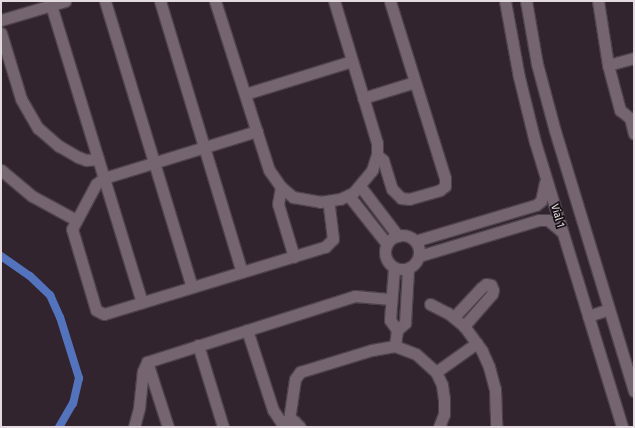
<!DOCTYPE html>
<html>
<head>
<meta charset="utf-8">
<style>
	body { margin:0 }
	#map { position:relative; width:635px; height:428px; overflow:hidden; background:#31242e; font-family:"Fira Sans Condensed",sans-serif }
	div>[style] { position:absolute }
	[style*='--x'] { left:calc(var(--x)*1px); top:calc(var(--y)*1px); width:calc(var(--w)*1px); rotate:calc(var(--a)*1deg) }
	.canal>* { height:8px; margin:-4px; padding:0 4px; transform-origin:4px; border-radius:4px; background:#5473bd }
	.roads { filter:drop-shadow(1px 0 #4e434c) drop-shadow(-1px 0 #4e434c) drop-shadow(0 1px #4e434c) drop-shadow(0 -1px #4e434c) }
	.minor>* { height:11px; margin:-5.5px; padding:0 5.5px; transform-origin:5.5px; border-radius:5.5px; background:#746571 }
	.minor>.ring { margin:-5.5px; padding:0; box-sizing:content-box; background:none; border:11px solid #746571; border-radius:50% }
	span { translate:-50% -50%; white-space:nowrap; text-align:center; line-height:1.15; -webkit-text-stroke:3.5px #151014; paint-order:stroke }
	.street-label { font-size:11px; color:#e4dbe1 }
	.frame { position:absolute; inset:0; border:2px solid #e4dbe1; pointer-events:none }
</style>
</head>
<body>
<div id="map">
	<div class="canal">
		<div style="--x:1;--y:256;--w:35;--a:35"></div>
		<div style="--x:30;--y:276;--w:28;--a:44"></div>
		<div style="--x:50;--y:295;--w:24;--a:66"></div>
		<div style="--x:60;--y:317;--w:64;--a:72.7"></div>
		<div style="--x:79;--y:378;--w:26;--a:103"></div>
		<div style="--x:73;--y:403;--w:28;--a:120"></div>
	</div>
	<div class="roads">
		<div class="minor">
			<div style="--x:105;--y:1;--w:299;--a:73.1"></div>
			<div style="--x:160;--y:1;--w:283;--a:73.2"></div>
			<div style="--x:215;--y:1;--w:177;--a:72.3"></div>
			<div style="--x:269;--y:170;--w:21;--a:55"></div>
			<div style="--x:281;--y:187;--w:16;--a:40"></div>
			<div style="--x:293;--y:197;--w:27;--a:10"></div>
			<div style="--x:320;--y:202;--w:20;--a:-9"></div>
			<div style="--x:340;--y:199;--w:14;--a:-25"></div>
			<div style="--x:353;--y:193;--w:30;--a:-50"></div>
			<div style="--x:372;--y:170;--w:16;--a:-72"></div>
			<div style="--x:377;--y:155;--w:12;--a:-90"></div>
			<div style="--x:377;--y:143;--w:148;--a:-106.8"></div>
			<div style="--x:505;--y:1;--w:77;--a:79.6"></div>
			<div style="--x:519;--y:77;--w:67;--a:76.2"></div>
			<div style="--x:535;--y:142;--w:298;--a:73"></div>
			<div style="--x:526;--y:1;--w:64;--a:80.1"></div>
			<div style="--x:537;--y:64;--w:69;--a:75"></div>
			<div style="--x:555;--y:131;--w:272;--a:73.1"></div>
			<div style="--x:598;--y:1;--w:65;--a:81.1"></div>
			<div style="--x:608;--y:65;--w:47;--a:75.1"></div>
			<div style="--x:620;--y:110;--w:13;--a:39"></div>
			<div style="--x:630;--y:118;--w:16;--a:76"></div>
			<div style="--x:51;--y:5;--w:311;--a:73"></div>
			<div style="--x:1;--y:20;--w:67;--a:-16.5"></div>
			<div style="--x:1;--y:33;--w:69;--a:73.1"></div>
			<div style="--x:21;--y:99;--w:34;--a:60"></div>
			<div style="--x:38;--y:128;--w:28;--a:41"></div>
			<div style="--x:59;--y:146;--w:22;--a:30"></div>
			<div style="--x:78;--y:157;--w:9;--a:21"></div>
			<div style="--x:86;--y:160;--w:12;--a:-5"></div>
			<div style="--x:608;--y:65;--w:27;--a:-15"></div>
			<div style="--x:245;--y:94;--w:112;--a:-17.1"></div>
			<div style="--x:363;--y:98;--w:54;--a:-17.1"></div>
			<div style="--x:257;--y:131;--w:160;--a:162.9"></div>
			<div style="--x:104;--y:178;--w:10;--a:143"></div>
			<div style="--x:96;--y:184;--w:51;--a:118.1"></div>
			<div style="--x:72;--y:229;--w:84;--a:73.5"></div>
			<div style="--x:96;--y:310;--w:9;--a:27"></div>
			<div style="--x:104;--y:314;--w:231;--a:-16.9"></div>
			<div style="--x:325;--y:247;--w:11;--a:-45"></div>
			<div style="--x:333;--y:239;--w:38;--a:-97"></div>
			<div style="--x:377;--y:155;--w:8;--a:40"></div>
			<div style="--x:383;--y:160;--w:30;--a:73"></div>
			<div style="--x:392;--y:189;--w:13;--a:45"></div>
			<div style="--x:401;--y:198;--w:8;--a:7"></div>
			<div style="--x:409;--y:199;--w:32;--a:-16"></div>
			<div style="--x:440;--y:190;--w:6;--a:-39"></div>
			<div style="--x:445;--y:186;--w:8;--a:-90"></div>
			<div style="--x:445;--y:178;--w:185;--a:-107.3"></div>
			<div style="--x:1;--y:170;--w:40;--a:40"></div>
			<div style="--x:32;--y:196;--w:50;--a:28.6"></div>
			<div style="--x:360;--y:186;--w:63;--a:52.8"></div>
			<div style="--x:281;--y:187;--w:17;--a:100"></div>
			<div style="--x:278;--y:204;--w:55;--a:73.2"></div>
			<div style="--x:349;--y:196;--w:61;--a:51.6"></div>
			<div class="ring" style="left:385px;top:235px;width:23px;height:23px"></div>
			<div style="--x:415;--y:241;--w:126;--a:-16.6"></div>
			<div style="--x:536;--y:205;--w:6;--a:-39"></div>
			<div style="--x:541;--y:201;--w:19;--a:-78"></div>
			<div style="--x:419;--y:256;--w:125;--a:-16.7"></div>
			<div style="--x:539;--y:220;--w:9;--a:0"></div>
			<div style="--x:548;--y:220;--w:17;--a:40"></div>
			<div style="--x:394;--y:268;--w:52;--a:94.4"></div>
			<div style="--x:390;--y:320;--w:12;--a:55"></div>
			<div style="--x:430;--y:304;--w:20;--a:27"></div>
			<div style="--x:448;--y:313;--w:21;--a:39"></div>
			<div style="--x:464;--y:326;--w:31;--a:54"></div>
			<div style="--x:482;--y:351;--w:17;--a:66"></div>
			<div style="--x:489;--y:367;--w:23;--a:75"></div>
			<div style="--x:495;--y:389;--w:38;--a:88"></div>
			<div style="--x:588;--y:316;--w:22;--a:-18"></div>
			<div style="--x:454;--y:317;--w:40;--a:-47"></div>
			<div style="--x:481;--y:288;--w:6;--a:-39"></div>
			<div style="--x:486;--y:284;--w:5;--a:11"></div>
			<div style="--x:491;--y:285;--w:5;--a:68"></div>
			<div style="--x:493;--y:290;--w:4;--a:104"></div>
			<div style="--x:492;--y:294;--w:43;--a:131.2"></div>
			<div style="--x:247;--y:330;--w:84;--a:72"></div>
			<div style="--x:273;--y:410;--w:14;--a:56"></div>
			<div style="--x:198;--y:345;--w:86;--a:73"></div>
			<div style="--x:395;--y:346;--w:16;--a:-83"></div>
			<div style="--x:397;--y:330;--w:11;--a:-41"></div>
			<div style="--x:405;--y:323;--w:54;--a:-86.8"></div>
			<div style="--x:147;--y:362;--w:68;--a:72.1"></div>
			<div style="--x:436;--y:372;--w:50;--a:-35.3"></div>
			<div style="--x:289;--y:420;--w:41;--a:-81.7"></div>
			<div style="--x:295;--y:379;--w:9;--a:-54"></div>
			<div style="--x:300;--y:372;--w:75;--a:-17"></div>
			<div style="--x:372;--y:350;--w:23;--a:-10"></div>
			<div style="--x:395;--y:346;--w:22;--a:21"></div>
			<div style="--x:416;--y:354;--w:27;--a:42"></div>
			<div style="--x:436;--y:372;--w:14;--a:65"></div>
			<div style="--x:442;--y:385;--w:14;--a:82"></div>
			<div style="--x:444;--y:399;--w:15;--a:90"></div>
			<div style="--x:444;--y:414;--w:14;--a:111"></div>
			<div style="--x:284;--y:421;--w:10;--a:0"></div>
			<div style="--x:294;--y:421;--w:8;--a:45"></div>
			<div style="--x:134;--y:427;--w:20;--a:-75"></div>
			<div style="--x:139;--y:408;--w:37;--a:-84"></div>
			<div style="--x:143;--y:371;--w:10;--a:-66"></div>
			<div style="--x:147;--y:362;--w:218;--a:-17.6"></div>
			<div style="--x:355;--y:296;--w:36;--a:5"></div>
		</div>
	</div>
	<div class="street-label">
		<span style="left:557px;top:216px;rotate:73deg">Vial 1</span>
	</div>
	<div class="frame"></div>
</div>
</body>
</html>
